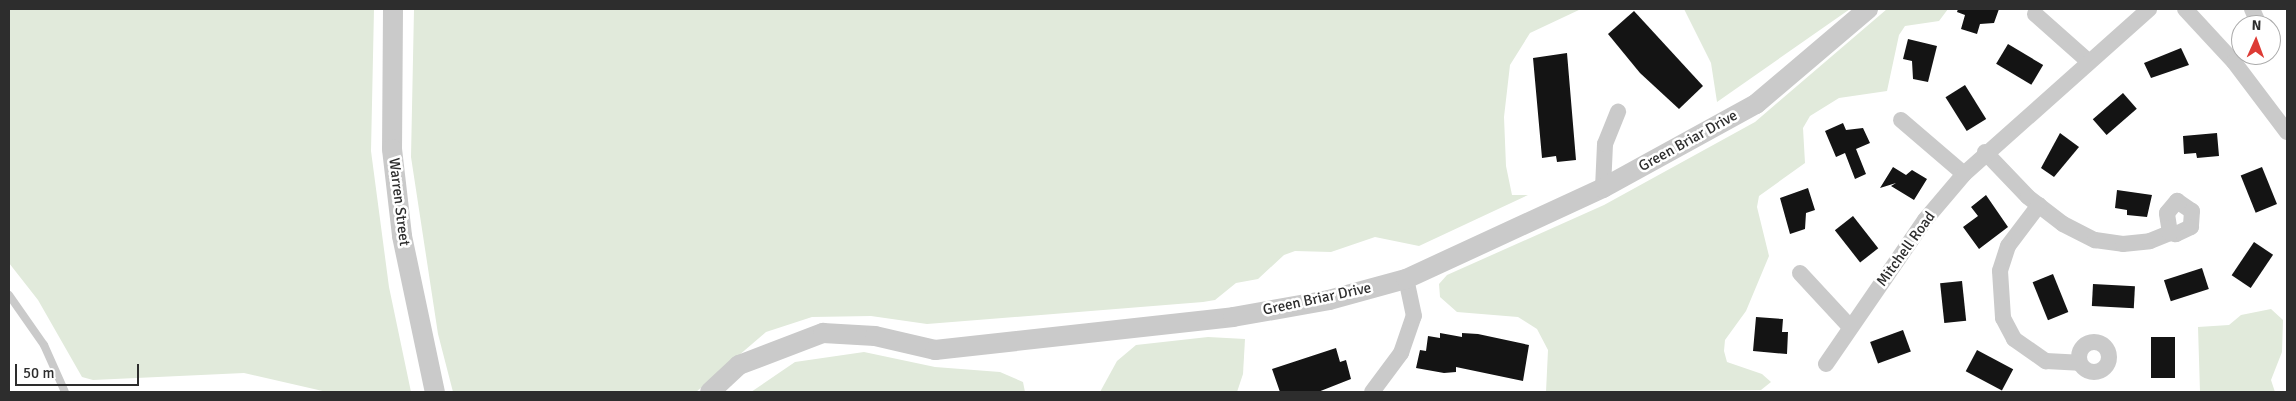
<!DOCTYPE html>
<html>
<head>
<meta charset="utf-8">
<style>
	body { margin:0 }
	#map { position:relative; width:2296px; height:401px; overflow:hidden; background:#fff; font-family:Signika,sans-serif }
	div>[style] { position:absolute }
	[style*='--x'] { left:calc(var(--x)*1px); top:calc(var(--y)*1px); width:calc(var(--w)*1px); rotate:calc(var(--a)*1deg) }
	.green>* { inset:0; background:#e1eadb }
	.building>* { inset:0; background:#141414; transform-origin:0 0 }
	.service>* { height:8px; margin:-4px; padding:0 4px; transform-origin:4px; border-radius:4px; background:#cacaca }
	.minor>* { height:16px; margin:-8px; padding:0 8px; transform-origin:8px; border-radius:8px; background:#cacaca }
	.minor>.ring { margin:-8px; padding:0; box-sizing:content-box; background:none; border:16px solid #cacaca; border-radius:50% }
	.tertiary>* { height:20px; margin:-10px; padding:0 10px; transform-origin:10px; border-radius:10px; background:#cacaca }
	span { translate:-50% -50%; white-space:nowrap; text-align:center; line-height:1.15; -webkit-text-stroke:5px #fff; paint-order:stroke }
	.street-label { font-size:15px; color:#2d2d2d }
	.frame { position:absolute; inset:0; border:10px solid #2d2d2d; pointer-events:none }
	.north { position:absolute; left:2231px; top:15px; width:50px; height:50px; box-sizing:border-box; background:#fff; border:1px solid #ababab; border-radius:50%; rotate:2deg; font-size:14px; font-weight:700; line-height:20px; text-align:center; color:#2d2d2d }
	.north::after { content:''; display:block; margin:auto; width:18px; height:22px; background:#dd3b35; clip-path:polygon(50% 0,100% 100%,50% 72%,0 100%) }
	.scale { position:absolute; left:15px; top:364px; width:124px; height:22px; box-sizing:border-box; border:2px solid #2d2d2d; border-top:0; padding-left:6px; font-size:15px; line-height:18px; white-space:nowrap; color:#2d2d2d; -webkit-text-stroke:4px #fff; paint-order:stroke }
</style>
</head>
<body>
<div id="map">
	<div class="green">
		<div style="clip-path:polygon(9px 9px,374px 9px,371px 151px,389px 287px,411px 392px,327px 392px,244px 373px,93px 380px,82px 377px,38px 300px,9px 263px)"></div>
		<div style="clip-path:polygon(414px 9px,1581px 9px,1530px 33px,1510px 65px,1504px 117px,1506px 166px,1512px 195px,1528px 195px,1419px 246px,1375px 237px,1331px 252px,1295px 251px,1284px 255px,1258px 279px,1236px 283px,1215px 300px,1203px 302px,927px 324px,871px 316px,812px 317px,766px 332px,696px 392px,453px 392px,438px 334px,411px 157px)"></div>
		<div style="clip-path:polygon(1684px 9px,1850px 9px,1717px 102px,1711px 63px)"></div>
		<div style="clip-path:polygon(1887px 9px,1948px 9px,1939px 21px,1905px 26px,1899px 35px,1887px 91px,1839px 98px,1810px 116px,1803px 128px,1805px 163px,1759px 196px,1757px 207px,1769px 256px,1746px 311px,1725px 340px,1724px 351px,1727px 362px,1762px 374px,1771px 382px,1761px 390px,1546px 392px,1548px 350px,1537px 329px,1518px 317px,1457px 312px,1440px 297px,1439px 284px,1447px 275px,1604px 205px,1755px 122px)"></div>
		<div style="clip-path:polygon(2271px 309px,2283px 320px,2282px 352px,2271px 380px,2275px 392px,2200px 392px,2198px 327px,2229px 325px,2241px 315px)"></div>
		<div style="clip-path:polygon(1208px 337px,1245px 339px,1243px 374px,1237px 392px,1100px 392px,1117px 361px,1136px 345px)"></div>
		<div style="clip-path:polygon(864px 352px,935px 367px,1000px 372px,1023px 382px,1025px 392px,751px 392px,795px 362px)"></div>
	</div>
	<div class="building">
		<div style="clip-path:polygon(1958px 9px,1999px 9px,1994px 23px,1980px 24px,1977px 34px,1961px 29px,1965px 15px,1957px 12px)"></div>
		<div style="clip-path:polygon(1634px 11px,1703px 86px,1679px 109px,1640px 73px,1608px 34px)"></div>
		<div style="clip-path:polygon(1908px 39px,1937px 46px,1928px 82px,1913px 79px,1912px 61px,1903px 59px)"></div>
		<div style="left:2008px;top:44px;width:41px;height:23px;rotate:31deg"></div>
		<div style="clip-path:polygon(2181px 48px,2189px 65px,2151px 78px,2144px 63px)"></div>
		<div style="clip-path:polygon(1567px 53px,1576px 160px,1557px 162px,1556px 156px,1542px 158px,1533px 58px)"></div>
		<div style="left:1965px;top:85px;width:40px;height:23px;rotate:58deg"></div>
		<div style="left:2123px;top:93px;width:21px;height:40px;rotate:49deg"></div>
		<div style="clip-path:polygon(1843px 123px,1846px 130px,1863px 128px,1870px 143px,1856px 149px,1866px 174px,1855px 179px,1845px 153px,1836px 157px,1825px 131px)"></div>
		<div style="clip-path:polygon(2060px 133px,2079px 147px,2054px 177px,2041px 168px)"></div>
		<div style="clip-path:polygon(2217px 133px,2219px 156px,2197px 158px,2196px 153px,2184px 154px,2183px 136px)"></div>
		<div style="clip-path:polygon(1893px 167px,1906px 175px,1912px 170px,1927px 179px,1914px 200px,1891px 186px,1896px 183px,1880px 188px)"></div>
		<div style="left:2262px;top:167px;width:40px;height:23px;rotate:68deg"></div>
		<div style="clip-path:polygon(1808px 188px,1815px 210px,1806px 213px,1805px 229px,1790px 234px,1780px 198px)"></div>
		<div style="clip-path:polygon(2117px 190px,2152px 195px,2147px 217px,2127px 215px,2127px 210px,2115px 208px)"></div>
		<div style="clip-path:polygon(1986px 195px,2008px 227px,1979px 249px,1963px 227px,1978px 216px,1971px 207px)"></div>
		<div style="left:1853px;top:216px;width:41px;height:23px;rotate:52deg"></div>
		<div style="left:2254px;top:242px;width:23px;height:40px;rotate:34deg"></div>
		<div style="left:2202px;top:268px;width:22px;height:40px;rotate:72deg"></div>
		<div style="left:2053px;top:274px;width:41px;height:22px;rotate:68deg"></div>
		<div style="left:1962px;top:281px;width:40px;height:22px;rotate:84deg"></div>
		<div style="left:2093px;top:284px;width:42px;height:22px;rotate:3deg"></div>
		<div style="clip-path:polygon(1756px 317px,1783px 319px,1782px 332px,1788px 332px,1787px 354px,1753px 351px)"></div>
		<div style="left:1903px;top:330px;width:23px;height:35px;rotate:70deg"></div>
		<div style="clip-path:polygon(1440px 333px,1462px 337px,1462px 333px,1478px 334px,1529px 345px,1523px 381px,1456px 367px,1456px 372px,1444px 373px,1416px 368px,1420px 350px,1426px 351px,1428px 336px,1440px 338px)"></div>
		<div style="left:2151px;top:337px;width:24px;height:41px"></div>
		<div style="clip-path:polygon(1336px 348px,1340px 362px,1346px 360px,1351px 379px,1318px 392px,1280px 392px,1272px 369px)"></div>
		<div style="left:1977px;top:350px;width:41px;height:24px;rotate:28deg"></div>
	</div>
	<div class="service">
		<div style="--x:9;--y:295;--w:61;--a:55"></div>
		<div style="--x:44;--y:345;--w:51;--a:65.9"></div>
	</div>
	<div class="minor">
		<div style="--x:2185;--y:9;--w:72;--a:47.2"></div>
		<div style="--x:2234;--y:62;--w:88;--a:52.9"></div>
		<div style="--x:2252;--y:9;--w:17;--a:66"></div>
		<div style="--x:2035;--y:14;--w:72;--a:41.6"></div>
		<div style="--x:1901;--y:120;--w:83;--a:40.6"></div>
		<div style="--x:1985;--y:152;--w:62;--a:46.3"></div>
		<div style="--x:2028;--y:197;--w:44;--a:37.6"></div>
		<div style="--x:2063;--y:224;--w:36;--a:27"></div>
		<div style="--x:2095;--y:240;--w:28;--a:8"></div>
		<div style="--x:2123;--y:244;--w:27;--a:-6"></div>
		<div style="--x:2150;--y:241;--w:22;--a:-22"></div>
		<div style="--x:1603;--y:188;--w:44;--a:-87.4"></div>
		<div style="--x:1605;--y:144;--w:35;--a:-68"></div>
		<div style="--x:2177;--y:201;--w:18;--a:34"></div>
		<div style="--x:2192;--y:211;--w:16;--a:94"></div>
		<div style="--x:2191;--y:227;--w:17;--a:155"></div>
		<div style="--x:2176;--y:234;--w:6;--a:-171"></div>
		<div style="--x:2170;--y:233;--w:20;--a:-99"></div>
		<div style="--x:2167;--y:213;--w:16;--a:-50"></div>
		<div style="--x:2039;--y:205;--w:51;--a:127.1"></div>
		<div style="--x:2008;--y:246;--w:26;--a:108"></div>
		<div style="--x:2000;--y:271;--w:47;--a:86.3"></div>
		<div style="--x:2003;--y:318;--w:24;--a:62"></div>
		<div style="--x:2014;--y:339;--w:39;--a:35"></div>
		<div style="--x:2046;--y:361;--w:33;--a:3"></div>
		<div style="--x:1800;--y:273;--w:74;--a:47.2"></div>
		<div class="ring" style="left:2079px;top:342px;width:14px;height:14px"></div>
		<div style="--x:1826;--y:364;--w:175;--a:-55.5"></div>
		<div style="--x:1925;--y:220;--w:60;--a:-49.7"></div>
		<div style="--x:1964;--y:174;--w:248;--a:-41.7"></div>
		<div style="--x:1372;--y:392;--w:49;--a:-53.4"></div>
		<div style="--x:1401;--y:353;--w:39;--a:-71"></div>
		<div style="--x:1414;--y:316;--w:38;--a:-102"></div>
	</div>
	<div class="tertiary">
		<div style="--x:393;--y:9;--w:140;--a:90.4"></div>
		<div style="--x:392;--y:149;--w:88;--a:83.4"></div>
		<div style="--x:402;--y:236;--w:159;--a:78.1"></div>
		<div style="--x:710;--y:392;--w:40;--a:-43"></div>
		<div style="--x:739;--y:365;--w:90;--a:-20.9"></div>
		<div style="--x:823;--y:333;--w:52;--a:3.3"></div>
		<div style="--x:875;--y:336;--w:62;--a:13.1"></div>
		<div style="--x:935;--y:350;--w:300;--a:-6.3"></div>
		<div style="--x:1233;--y:317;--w:97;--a:-10"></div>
		<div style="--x:1329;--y:300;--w:80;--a:-15.3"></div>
		<div style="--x:1406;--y:279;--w:217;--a:-24.8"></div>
		<div style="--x:1603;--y:188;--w:175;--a:-28.8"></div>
		<div style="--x:1756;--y:104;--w:147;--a:-40.3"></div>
	</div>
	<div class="street-label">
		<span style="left:1688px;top:141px;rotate:-29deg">Green Briar Drive</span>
		<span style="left:399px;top:202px;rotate:83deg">Warren Street</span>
		<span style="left:1906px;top:249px;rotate:-54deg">Mitchell Road</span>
		<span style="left:1317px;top:299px;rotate:-12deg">Green Briar Drive</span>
	</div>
	<div class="frame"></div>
	<div class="north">N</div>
	<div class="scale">50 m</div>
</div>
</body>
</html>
